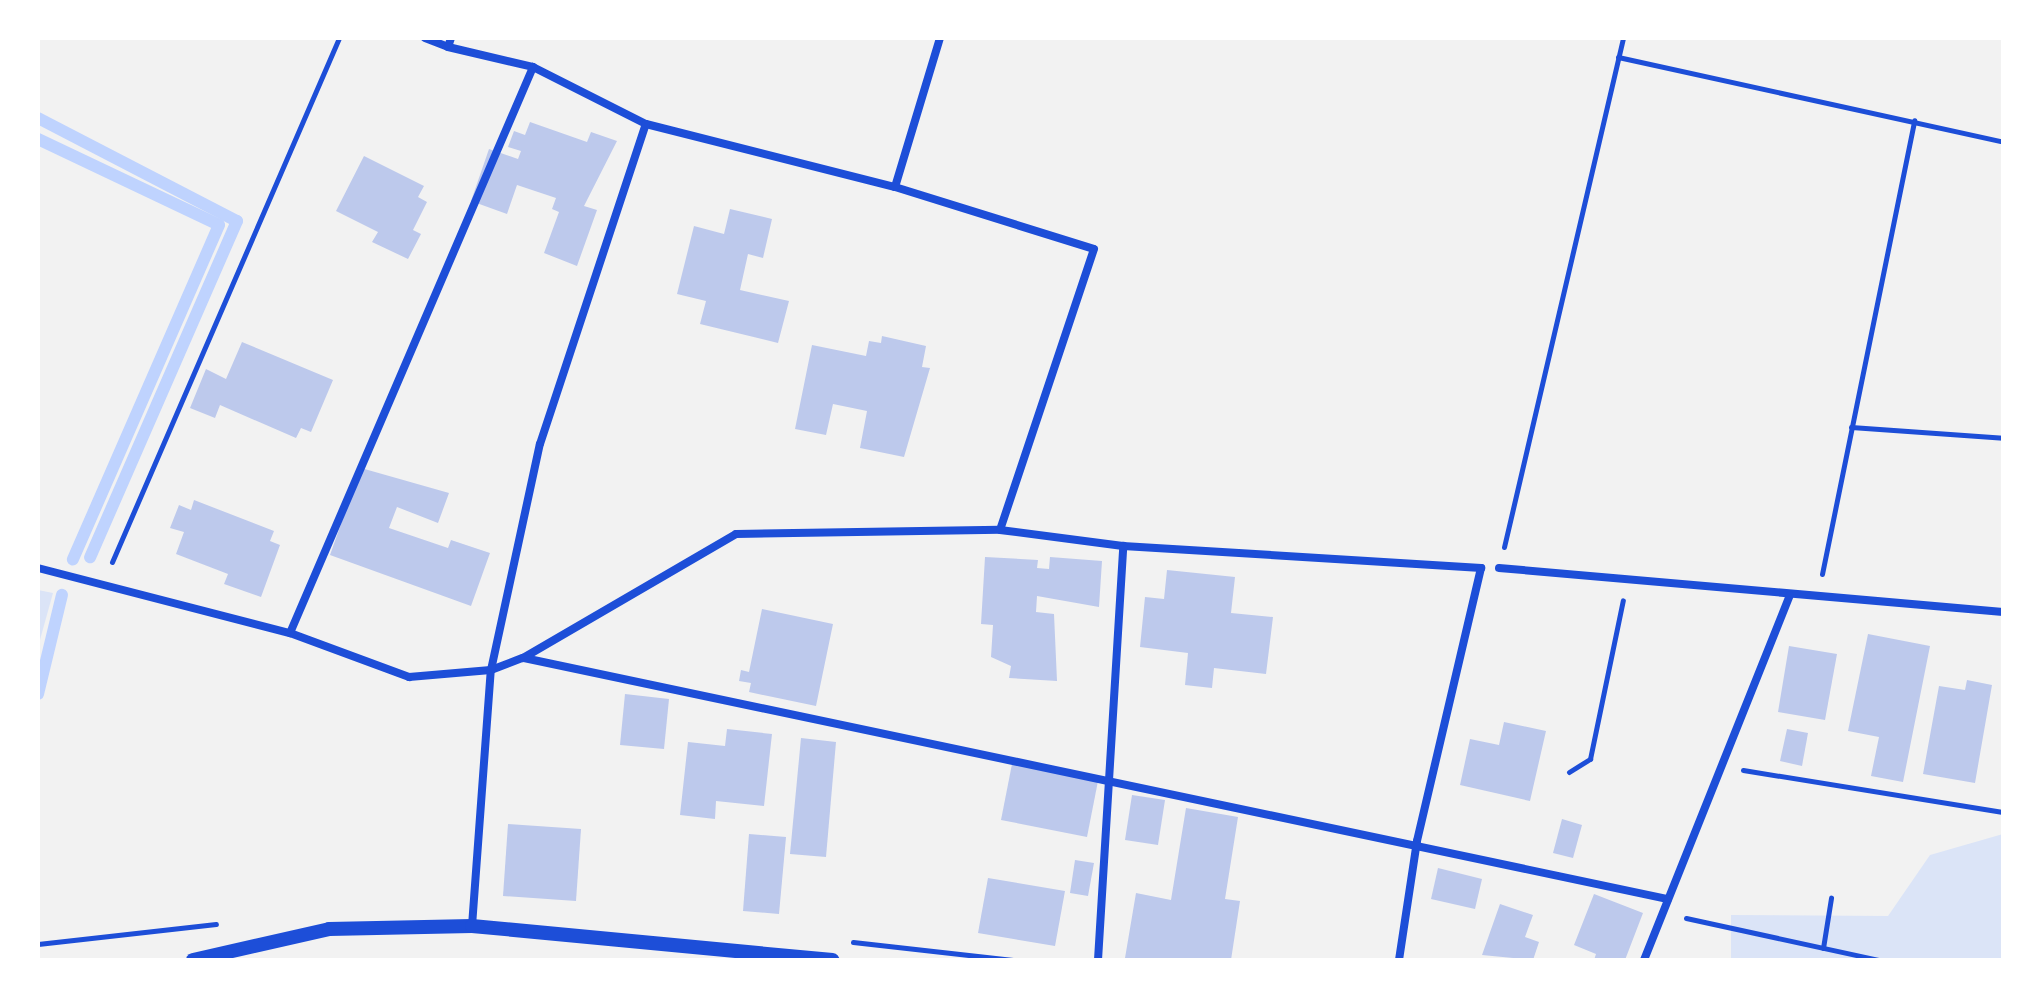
<!DOCTYPE html>
<style>
body{margin:0}
#map{position:relative;width:2041px;height:998px;overflow:hidden;background:#f2f2f2;font-family:"Roboto Condensed",sans-serif}
div>[style]{position:absolute}
.green>*{inset:0;background:#dbe4f7}
.stream>*{height:12px;margin:-6px;padding:0 6px;transform-origin:6px;border-radius:6px;background:#bfd3fe}
.building>*{inset:0;background:#bdc9ec}
.path>*{height:5px;margin:-2.5px;padding:0 2.5px;transform-origin:2.5px;border-radius:2.5px;background:#1d4ed8}
.minor>*{height:8px;margin:-4px;padding:0 4px;transform-origin:4px;border-radius:4px;background:#1d4ed8}
.tertiary>*{height:14px;margin:-7px;padding:0 7px;transform-origin:7px;border-radius:7px;background:#1d4ed8}
span{translate:-50% -50%;white-space:nowrap;text-align:center;line-height:1.15;-webkit-text-stroke:7px #fff;paint-order:stroke}
.frame{position:absolute;inset:0;border:40px solid #fff;pointer-events:none}
</style>
<div id="map">
<div class="green">
<i style="clip-path:polygon(38px 590px,53px 593px,38px 647px)"></i>
<i style="clip-path:polygon(2003px 834px,2003px 960px,1731px 960px,1731px 915px,1888px 916px,1930px 855px)"></i>
</div>
<div class="stream">
<i style="left:38px;top:118px;width:224px;rotate:27.4deg"></i>
<i style="left:237px;top:221px;width:367px;rotate:113.6deg"></i>
<i style="left:38px;top:139px;width:200px;rotate:25.4deg"></i>
<i style="left:219px;top:225px;width:365px;rotate:113.6deg"></i>
<i style="left:38px;top:694px;width:102px;rotate:-76.4deg"></i>
</div>
<div class="building">
<i style="clip-path:polygon(530px 122px,587px 142px,591px 132px,617px 141px,584px 206px,597px 210px,577px 266px,544px 253px,559px 212px,552px 209px,556px 198px,517px 185px,507px 214px,471px 201px,489px 149px,518px 159px,521px 151px,508px 147px,514px 131px,525px 135px)"></i>
<i style="clip-path:polygon(364px 156px,424px 186px,418px 197px,427px 202px,413px 230px,421px 234px,408px 259px,372px 242px,378px 232px,336px 211px)"></i>
<i style="clip-path:polygon(730px 209px,772px 219px,763px 258px,748px 254px,740px 290px,789px 301px,778px 343px,700px 324px,706px 301px,677px 294px,694px 226px,724px 234px)"></i>
<i style="clip-path:polygon(882px 336px,926px 346px,922px 367px,930px 368px,904px 457px,860px 448px,867px 411px,833px 404px,826px 435px,795px 429px,812px 345px,866px 356px,869px 341px,881px 343px)"></i>
<i style="clip-path:polygon(242px 342px,333px 380px,311px 432px,301px 428px,296px 438px,220px 405px,215px 418px,190px 408px,206px 369px,226px 379px)"></i>
<i style="clip-path:polygon(361px 468px,449px 493px,438px 523px,397px 507px,389px 528px,448px 548px,451px 540px,490px 553px,471px 606px,330px 555px)"></i>
<i style="clip-path:polygon(194px 500px,274px 531px,270px 541px,280px 545px,261px 597px,224px 584px,228px 574px,176px 554px,184px 532px,170px 528px,179px 505px,191px 510px)"></i>
<i style="clip-path:polygon(985px 557px,1038px 560px,1037px 568px,1049px 569px,1050px 557px,1102px 561px,1099px 607px,1037px 596px,1036px 612px,1054px 614px,1057px 681px,1009px 678px,1011px 666px,991px 657px,993px 625px,981px 624px)"></i>
<i style="clip-path:polygon(1167px 570px,1235px 577px,1231px 613px,1273px 617px,1266px 674px,1214px 668px,1212px 688px,1185px 685px,1188px 653px,1140px 647px,1145px 597px,1164px 599px)"></i>
<i style="clip-path:polygon(762px 609px,833px 624px,816px 706px,749px 692px,751px 683px,739px 681px,741px 670px,749px 672px)"></i>
<i style="clip-path:polygon(1868px 634px,1930px 646px,1903px 782px,1871px 776px,1879px 737px,1848px 731px)"></i>
<i style="clip-path:polygon(1789px 646px,1837px 654px,1825px 720px,1778px 712px)"></i>
<i style="clip-path:polygon(1967px 680px,1992px 685px,1975px 783px,1923px 774px,1939px 686px,1965px 690px)"></i>
<i style="clip-path:polygon(625px 694px,669px 699px,664px 749px,620px 745px)"></i>
<i style="clip-path:polygon(1504px 722px,1546px 731px,1530px 801px,1460px 785px,1470px 739px,1499px 745px)"></i>
<i style="clip-path:polygon(727px 729px,772px 734px,764px 806px,716px 801px,715px 819px,680px 815px,688px 742px,725px 746px)"></i>
<i style="clip-path:polygon(1787px 729px,1808px 733px,1802px 766px,1780px 761px)"></i>
<i style="clip-path:polygon(801px 738px,836px 742px,826px 857px,790px 854px)"></i>
<i style="clip-path:polygon(1012px 764px,1098px 781px,1087px 837px,1001px 820px)"></i>
<i style="clip-path:polygon(1132px 795px,1165px 800px,1158px 845px,1125px 840px)"></i>
<i style="clip-path:polygon(1186px 808px,1238px 817px,1225px 899px,1240px 901px,1231px 960px,1125px 958px,1136px 893px,1171px 900px)"></i>
<i style="clip-path:polygon(1562px 819px,1582px 825px,1573px 858px,1553px 853px)"></i>
<i style="clip-path:polygon(508px 824px,581px 829px,576px 901px,503px 896px)"></i>
<i style="clip-path:polygon(749px 834px,786px 837px,779px 914px,743px 911px)"></i>
<i style="clip-path:polygon(1075px 860px,1094px 863px,1088px 896px,1070px 893px)"></i>
<i style="clip-path:polygon(1438px 868px,1482px 879px,1475px 909px,1431px 899px)"></i>
<i style="clip-path:polygon(988px 878px,1065px 891px,1055px 946px,978px 933px)"></i>
<i style="clip-path:polygon(1594px 894px,1643px 913px,1625px 960px,1594px 960px,1596px 954px,1574px 945px)"></i>
<i style="clip-path:polygon(1500px 904px,1533px 915px,1525px 937px,1539px 942px,1533px 960px,1482px 955px)"></i>
</div>
<div class="path">
<i style="left:1618px;top:57px;width:394px;rotate:12.4deg"></i>
<i style="left:1851px;top:427px;width:152px;rotate:4.1deg"></i>
<i style="left:1504px;top:547px;width:523px;rotate:-76.84deg"></i>
<i style="left:112px;top:562px;width:571px;rotate:-66.58deg"></i>
<i style="left:1822px;top:574px;width:463px;rotate:-78.5deg"></i>
<i style="left:1743px;top:770px;width:263px;rotate:9.2deg"></i>
<i style="left:1569px;top:772px;width:25px;rotate:-32deg"></i>
<i style="left:1590px;top:759px;width:162px;rotate:-78.3deg"></i>
<i style="left:1686px;top:918px;width:198px;rotate:12.3deg"></i>
<i style="left:853px;top:942px;width:161px;rotate:6.4deg"></i>
<i style="left:38px;top:944px;width:179px;rotate:-6.4deg"></i>
<i style="left:1823px;top:948px;width:51px;rotate:-80.9deg"></i>
</div>
<div class="minor">
<i style="left:425px;top:38px;width:25px;rotate:21deg"></i>
<i style="left:451px;top:38px;width:9px;rotate:108deg"></i>
<i style="left:448px;top:47px;width:87px;rotate:13.2deg"></i>
<i style="left:533px;top:67px;width:127px;rotate:26.8deg"></i>
<i style="left:646px;top:124px;width:257px;rotate:14.2deg"></i>
<i style="left:895px;top:187px;width:208px;rotate:17.3deg"></i>
<i style="left:1094px;top:249px;width:296px;rotate:108.5deg"></i>
<i style="left:895px;top:187px;width:156px;rotate:-73.2deg"></i>
<i style="left:38px;top:568px;width:260px;rotate:14.5deg"></i>
<i style="left:290px;top:633px;width:127px;rotate:20.3deg"></i>
<i style="left:409px;top:677px;width:82px;rotate:-4.9deg"></i>
<i style="left:491px;top:670px;width:34px;rotate:-21deg"></i>
<i style="left:523px;top:658px;width:246px;rotate:-30.2deg"></i>
<i style="left:736px;top:534px;width:264px;rotate:-0.9deg"></i>
<i style="left:1000px;top:530px;width:124px;rotate:7.4deg"></i>
<i style="left:1123px;top:546px;width:359px;rotate:3.5deg"></i>
<i style="left:1481px;top:568px;width:280px;rotate:103.2deg"></i>
<i style="left:1417px;top:841px;width:120px;rotate:98.6deg"></i>
<i style="left:1499px;top:568px;width:506px;rotate:4.99deg"></i>
<i style="left:290px;top:633px;width:616px;rotate:-66.76deg"></i>
<i style="left:524px;top:658px;width:1169px;rotate:11.9deg"></i>
<i style="left:472px;top:926px;width:257px;rotate:-85.8deg"></i>
<i style="left:491px;top:670px;width:231px;rotate:-77.8deg"></i>
<i style="left:540px;top:444px;width:337px;rotate:-71.7deg"></i>
<i style="left:1098px;top:960px;width:415px;rotate:-86.5deg"></i>
<i style="left:1644px;top:960px;width:393px;rotate:-68.2deg"></i>
</div>
<div class="tertiary">
<i style="left:193px;top:960px;width:139px;rotate:-12.8deg"></i>
<i style="left:329px;top:929px;width:143px;rotate:-1.2deg"></i>
<i style="left:472px;top:926px;width:362px;rotate:5.4deg"></i>
</div>
<div class="frame"></div>
</div>
